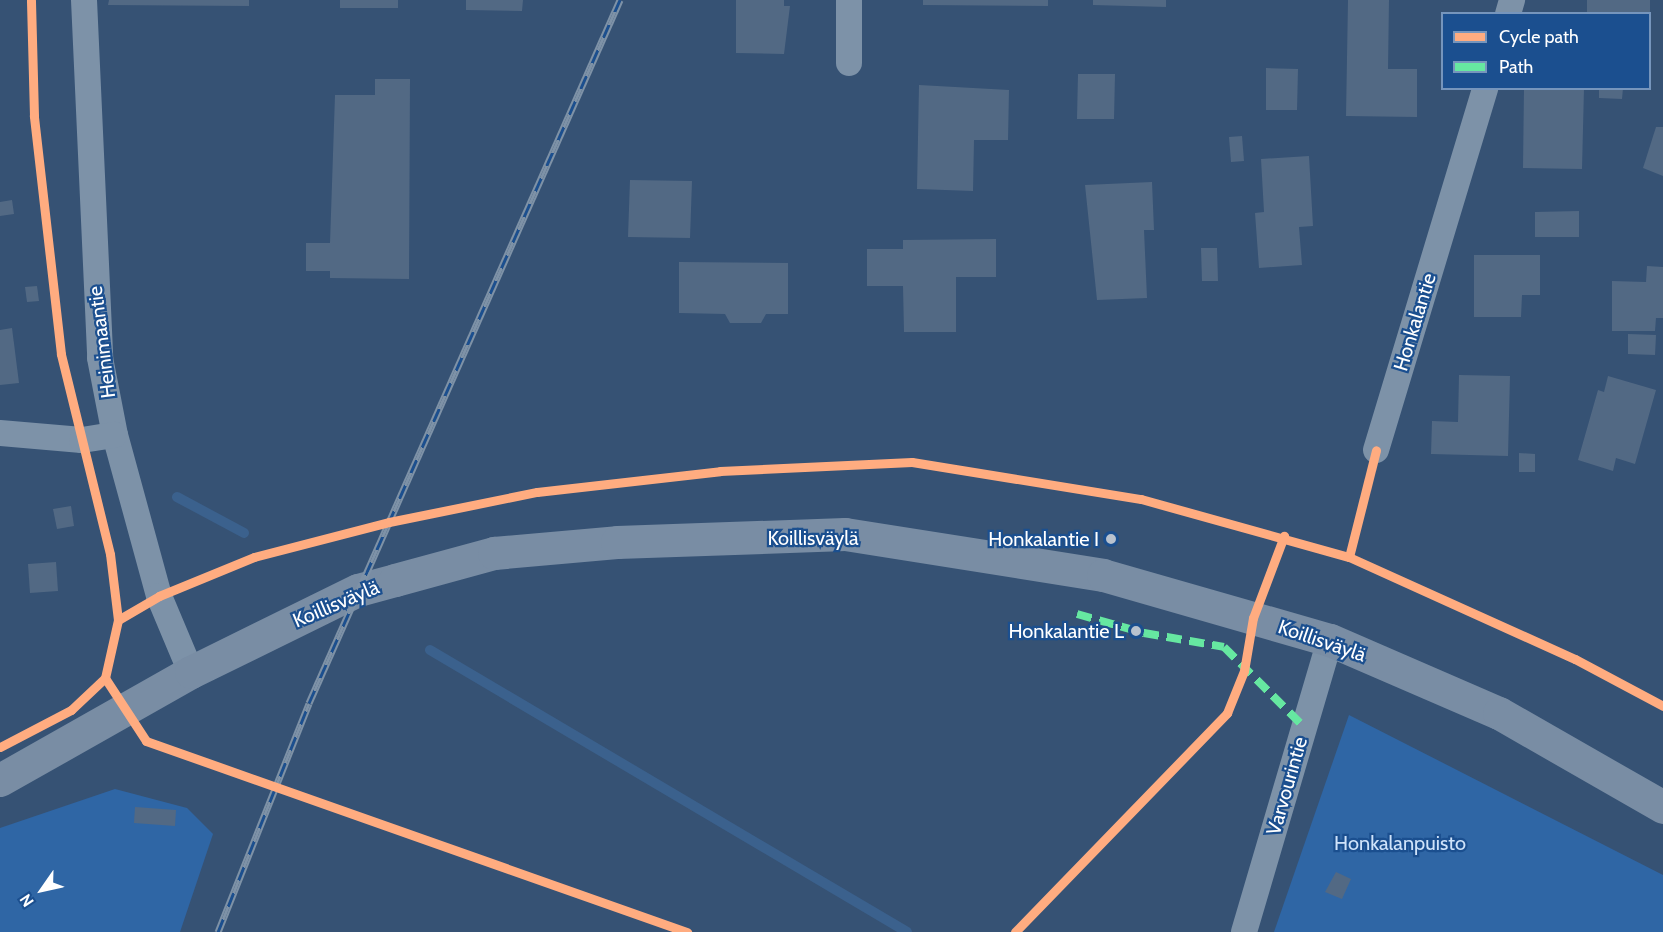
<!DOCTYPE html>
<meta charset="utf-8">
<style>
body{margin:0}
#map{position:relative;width:1663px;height:932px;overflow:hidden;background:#365274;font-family:Cabin,sans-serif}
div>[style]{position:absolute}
.green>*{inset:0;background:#2f66a5}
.stream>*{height:10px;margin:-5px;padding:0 5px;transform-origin:5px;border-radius:5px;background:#3b618d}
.building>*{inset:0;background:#526984}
.street>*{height:26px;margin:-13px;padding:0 13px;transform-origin:13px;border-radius:13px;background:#7d92a8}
.secondary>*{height:33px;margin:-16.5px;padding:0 16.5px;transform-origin:16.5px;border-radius:16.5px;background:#798da4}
.rail>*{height:7px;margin-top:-3.5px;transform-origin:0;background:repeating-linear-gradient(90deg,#1b4f8f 0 14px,#7e92a7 0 28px);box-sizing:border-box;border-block:2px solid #7e92a7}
.quiet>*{height:8px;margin-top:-4px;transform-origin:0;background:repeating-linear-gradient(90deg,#66e7a1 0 15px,transparent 0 23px)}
.cycleway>*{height:9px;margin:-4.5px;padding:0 4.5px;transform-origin:4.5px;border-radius:4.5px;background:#ffac80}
.dots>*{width:16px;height:16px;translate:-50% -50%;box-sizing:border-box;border:3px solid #1b4f8f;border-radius:50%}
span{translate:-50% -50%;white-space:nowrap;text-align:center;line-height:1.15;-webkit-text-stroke:4.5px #1b4f8f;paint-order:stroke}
.street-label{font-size:20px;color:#fff}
.poi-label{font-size:20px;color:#fff}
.right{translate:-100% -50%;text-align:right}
.park-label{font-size:20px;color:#cfe3fa}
.legend{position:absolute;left:1441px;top:12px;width:210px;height:78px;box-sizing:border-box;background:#1b4f8f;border:2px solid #7695bc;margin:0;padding:8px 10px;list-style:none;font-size:18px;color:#fff}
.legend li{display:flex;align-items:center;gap:12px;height:30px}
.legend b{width:30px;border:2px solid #7695bc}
.north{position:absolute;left:12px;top:860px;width:60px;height:60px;-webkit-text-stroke:4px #1b4f8f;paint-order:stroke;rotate:236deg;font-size:16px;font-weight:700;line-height:24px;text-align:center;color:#fff}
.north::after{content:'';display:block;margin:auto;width:21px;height:27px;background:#fff;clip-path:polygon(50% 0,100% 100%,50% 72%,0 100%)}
</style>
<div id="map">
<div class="green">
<i style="clip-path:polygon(1349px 715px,1663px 875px,1663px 932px,1274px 932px)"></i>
<i style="clip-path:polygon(115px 789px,187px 808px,213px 834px,180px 932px,0 932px,0 828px)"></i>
</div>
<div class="stream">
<i style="left:177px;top:497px;width:76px;rotate:28.2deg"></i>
<i style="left:430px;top:650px;width:554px;rotate:30.59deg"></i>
</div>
<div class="building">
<i style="clip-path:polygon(109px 0,249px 0,249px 6px,108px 5px)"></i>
<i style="clip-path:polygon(340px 0,398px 0,398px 8px,340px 8px)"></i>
<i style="clip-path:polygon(466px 0,523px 0,522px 11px,466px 10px)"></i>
<i style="clip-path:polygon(736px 0,784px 0,784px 6px,790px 6px,784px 54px,736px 53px)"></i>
<i style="clip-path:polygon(923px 0,1048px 0,1048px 6px,923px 5px)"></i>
<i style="clip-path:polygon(1093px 0,1166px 0,1166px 7px,1093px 5px)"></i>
<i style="clip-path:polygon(1348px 0,1389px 0,1388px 69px,1417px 69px,1417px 117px,1346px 116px)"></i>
<i style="clip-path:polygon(1587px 0,1650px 0,1650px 14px,1587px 14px)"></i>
<i style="clip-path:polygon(1266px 68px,1298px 69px,1297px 110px,1266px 110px)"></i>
<i style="clip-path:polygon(1078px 74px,1115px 74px,1114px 119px,1077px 119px)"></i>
<i style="clip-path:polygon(375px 79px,410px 79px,409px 279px,330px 278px,330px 271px,306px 271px,306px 243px,330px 243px,335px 95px,375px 95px)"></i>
<i style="clip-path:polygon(919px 85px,1009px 90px,1008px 140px,974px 140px,973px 191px,917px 189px)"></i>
<i style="clip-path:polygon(1524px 88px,1584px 88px,1582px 169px,1523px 168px)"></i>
<i style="clip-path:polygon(1599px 88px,1623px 88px,1622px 99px,1599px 98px)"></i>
<i style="clip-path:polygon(1656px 127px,1663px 127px,1663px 176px,1643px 168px)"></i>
<i style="clip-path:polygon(1242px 136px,1244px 161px,1231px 162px,1229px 137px)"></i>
<i style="clip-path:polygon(1309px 156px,1313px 226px,1299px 227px,1302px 265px,1259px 268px,1255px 213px,1264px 212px,1261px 159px)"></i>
<i style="clip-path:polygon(630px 180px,692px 181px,690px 238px,628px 237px)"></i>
<i style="clip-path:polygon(1152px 182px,1154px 230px,1144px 230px,1147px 298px,1097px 300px,1085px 185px)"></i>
<i style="clip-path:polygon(12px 200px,14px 214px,0 216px,0 202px)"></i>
<i style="clip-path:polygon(1579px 211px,1579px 237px,1535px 237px,1535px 212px)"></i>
<i style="clip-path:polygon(996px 239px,996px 277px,956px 277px,956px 332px,904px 332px,903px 286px,867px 286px,867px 249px,903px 249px,903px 240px)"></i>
<i style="clip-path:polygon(1201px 248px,1217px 248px,1218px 281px,1202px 281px)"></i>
<i style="clip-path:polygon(1474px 255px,1540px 255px,1540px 295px,1522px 295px,1521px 317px,1474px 317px)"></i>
<i style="clip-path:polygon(679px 262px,788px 263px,788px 314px,766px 314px,761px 323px,730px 323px,725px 314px,679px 313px)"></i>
<i style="clip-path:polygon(1647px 266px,1663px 267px,1663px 318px,1656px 318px,1655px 331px,1612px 331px,1612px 281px,1646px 282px)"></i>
<i style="clip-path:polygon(37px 286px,39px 301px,27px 302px,25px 287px)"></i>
<i style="clip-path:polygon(12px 328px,19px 383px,0 385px,0 330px)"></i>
<i style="clip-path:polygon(1628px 334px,1656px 335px,1655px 355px,1628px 354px)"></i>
<i style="clip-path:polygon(1459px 375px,1510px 376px,1508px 456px,1431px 454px,1432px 421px,1458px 422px)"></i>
<i style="clip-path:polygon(1608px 376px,1656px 390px,1635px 464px,1616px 458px,1613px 471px,1578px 460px,1598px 390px,1604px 392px)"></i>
<i style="clip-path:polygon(1519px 453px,1535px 454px,1535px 472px,1519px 472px)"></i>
<i style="clip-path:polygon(71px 506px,74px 526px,57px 529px,53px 509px)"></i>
<i style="clip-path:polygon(56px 562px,58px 591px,30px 593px,28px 564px)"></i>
<i style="clip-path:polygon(135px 807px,176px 810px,175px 826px,134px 823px)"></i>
<i style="clip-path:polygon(1336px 872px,1351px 879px,1342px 899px,1325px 892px)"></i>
</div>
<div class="street">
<i style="left:84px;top:0;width:358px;rotate:87.4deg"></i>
<i style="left:100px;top:358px;width:78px;rotate:79deg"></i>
<i style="left:115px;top:435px;width:167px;rotate:74.7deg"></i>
<i style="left:159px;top:596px;width:82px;rotate:67.2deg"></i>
<i style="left:849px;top:0;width:63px;rotate:90deg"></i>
<i style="left:1508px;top:14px;width:15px;rotate:-74deg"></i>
<i style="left:0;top:433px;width:82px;rotate:4.9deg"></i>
<i style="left:82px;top:440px;width:33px;rotate:-9deg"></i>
<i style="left:1376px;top:450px;width:378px;rotate:-73.2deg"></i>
<i style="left:1244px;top:932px;width:304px;rotate:-73.6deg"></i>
</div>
<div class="secondary">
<i style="left:0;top:780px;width:219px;rotate:-29.5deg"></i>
<i style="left:191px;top:672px;width:186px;rotate:-26.2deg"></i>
<i style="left:358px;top:590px;width:38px;rotate:-15deg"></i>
<i style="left:395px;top:580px;width:103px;rotate:-15.3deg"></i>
<i style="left:494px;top:553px;width:123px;rotate:-5.1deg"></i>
<i style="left:617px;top:542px;width:228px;rotate:-2deg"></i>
<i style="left:845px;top:534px;width:261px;rotate:9deg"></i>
<i style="left:1103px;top:575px;width:236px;rotate:16deg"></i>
<i style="left:1330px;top:640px;width:184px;rotate:23.4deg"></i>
<i style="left:1499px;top:713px;width:189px;rotate:29.8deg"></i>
</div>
<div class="rail">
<i style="left:218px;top:932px;width:246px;rotate:-68.3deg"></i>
<i style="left:309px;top:703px;width:769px;rotate:-66.14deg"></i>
</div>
<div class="quiet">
<i style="left:1077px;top:614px;width:70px;rotate:15.8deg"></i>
<i style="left:1144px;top:633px;width:81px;rotate:9.9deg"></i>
<i style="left:1224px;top:647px;width:113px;rotate:45deg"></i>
</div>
<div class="cycleway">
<i style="left:1349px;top:557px;width:110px;rotate:-75.8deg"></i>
<i style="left:118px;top:620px;width:48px;rotate:-30.3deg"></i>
<i style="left:159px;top:596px;width:103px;rotate:-22.3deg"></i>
<i style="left:254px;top:557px;width:139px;rotate:-14.5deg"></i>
<i style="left:389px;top:522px;width:151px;rotate:-11.5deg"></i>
<i style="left:537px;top:492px;width:184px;rotate:-6.5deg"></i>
<i style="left:720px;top:471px;width:192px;rotate:-2.7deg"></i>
<i style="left:912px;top:462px;width:232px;rotate:9.2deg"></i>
<i style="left:1141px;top:499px;width:216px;rotate:15.6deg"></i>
<i style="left:1349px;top:557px;width:248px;rotate:24.3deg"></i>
<i style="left:1575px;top:659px;width:100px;rotate:28.1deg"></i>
<i style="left:105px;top:678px;width:75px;rotate:56.9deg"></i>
<i style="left:146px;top:741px;width:574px;rotate:19.45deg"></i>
<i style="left:0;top:747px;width:80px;rotate:-27.5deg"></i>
<i style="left:71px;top:710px;width:47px;rotate:-43.3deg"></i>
<i style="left:105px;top:678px;width:59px;rotate:-77.4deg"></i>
<i style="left:118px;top:620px;width:66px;rotate:-96.9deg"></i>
<i style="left:110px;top:554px;width:206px;rotate:-103.8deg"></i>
<i style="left:61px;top:354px;width:240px;rotate:-96.5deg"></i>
<i style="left:34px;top:116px;width:116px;rotate:-91.5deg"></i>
<i style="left:1015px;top:932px;width:305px;rotate:-45.9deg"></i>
<i style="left:1227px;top:713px;width:45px;rotate:-68deg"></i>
<i style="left:1244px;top:671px;width:54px;rotate:-80.4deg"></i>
<i style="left:1253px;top:618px;width:88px;rotate:-69.3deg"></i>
</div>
<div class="dots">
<i style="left:1111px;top:539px;background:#b9c2ce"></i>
<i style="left:1136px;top:631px;background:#b9c2ce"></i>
</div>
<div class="street-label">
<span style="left:1415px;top:322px;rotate:-73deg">Honkalantie</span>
<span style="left:102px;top:342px;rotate:-97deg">Heinimaantie</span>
<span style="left:813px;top:538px">Koillisväylä</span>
<span style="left:336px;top:604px;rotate:-23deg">Koillisväylä</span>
<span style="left:1322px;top:641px;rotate:19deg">Koillisväylä</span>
<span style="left:1287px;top:786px;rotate:-74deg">Varvourintie</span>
</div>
<div class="poi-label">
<span class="right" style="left:1099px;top:539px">Honkalantie I</span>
<span class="right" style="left:1124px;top:631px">Honkalantie L</span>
</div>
<div class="park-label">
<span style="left:1400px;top:843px">Honkalanpuisto</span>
</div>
<ul class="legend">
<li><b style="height:8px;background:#ffac80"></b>Cycle path</li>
<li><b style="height:8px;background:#66e7a1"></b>Path</li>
</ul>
<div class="north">N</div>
</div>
